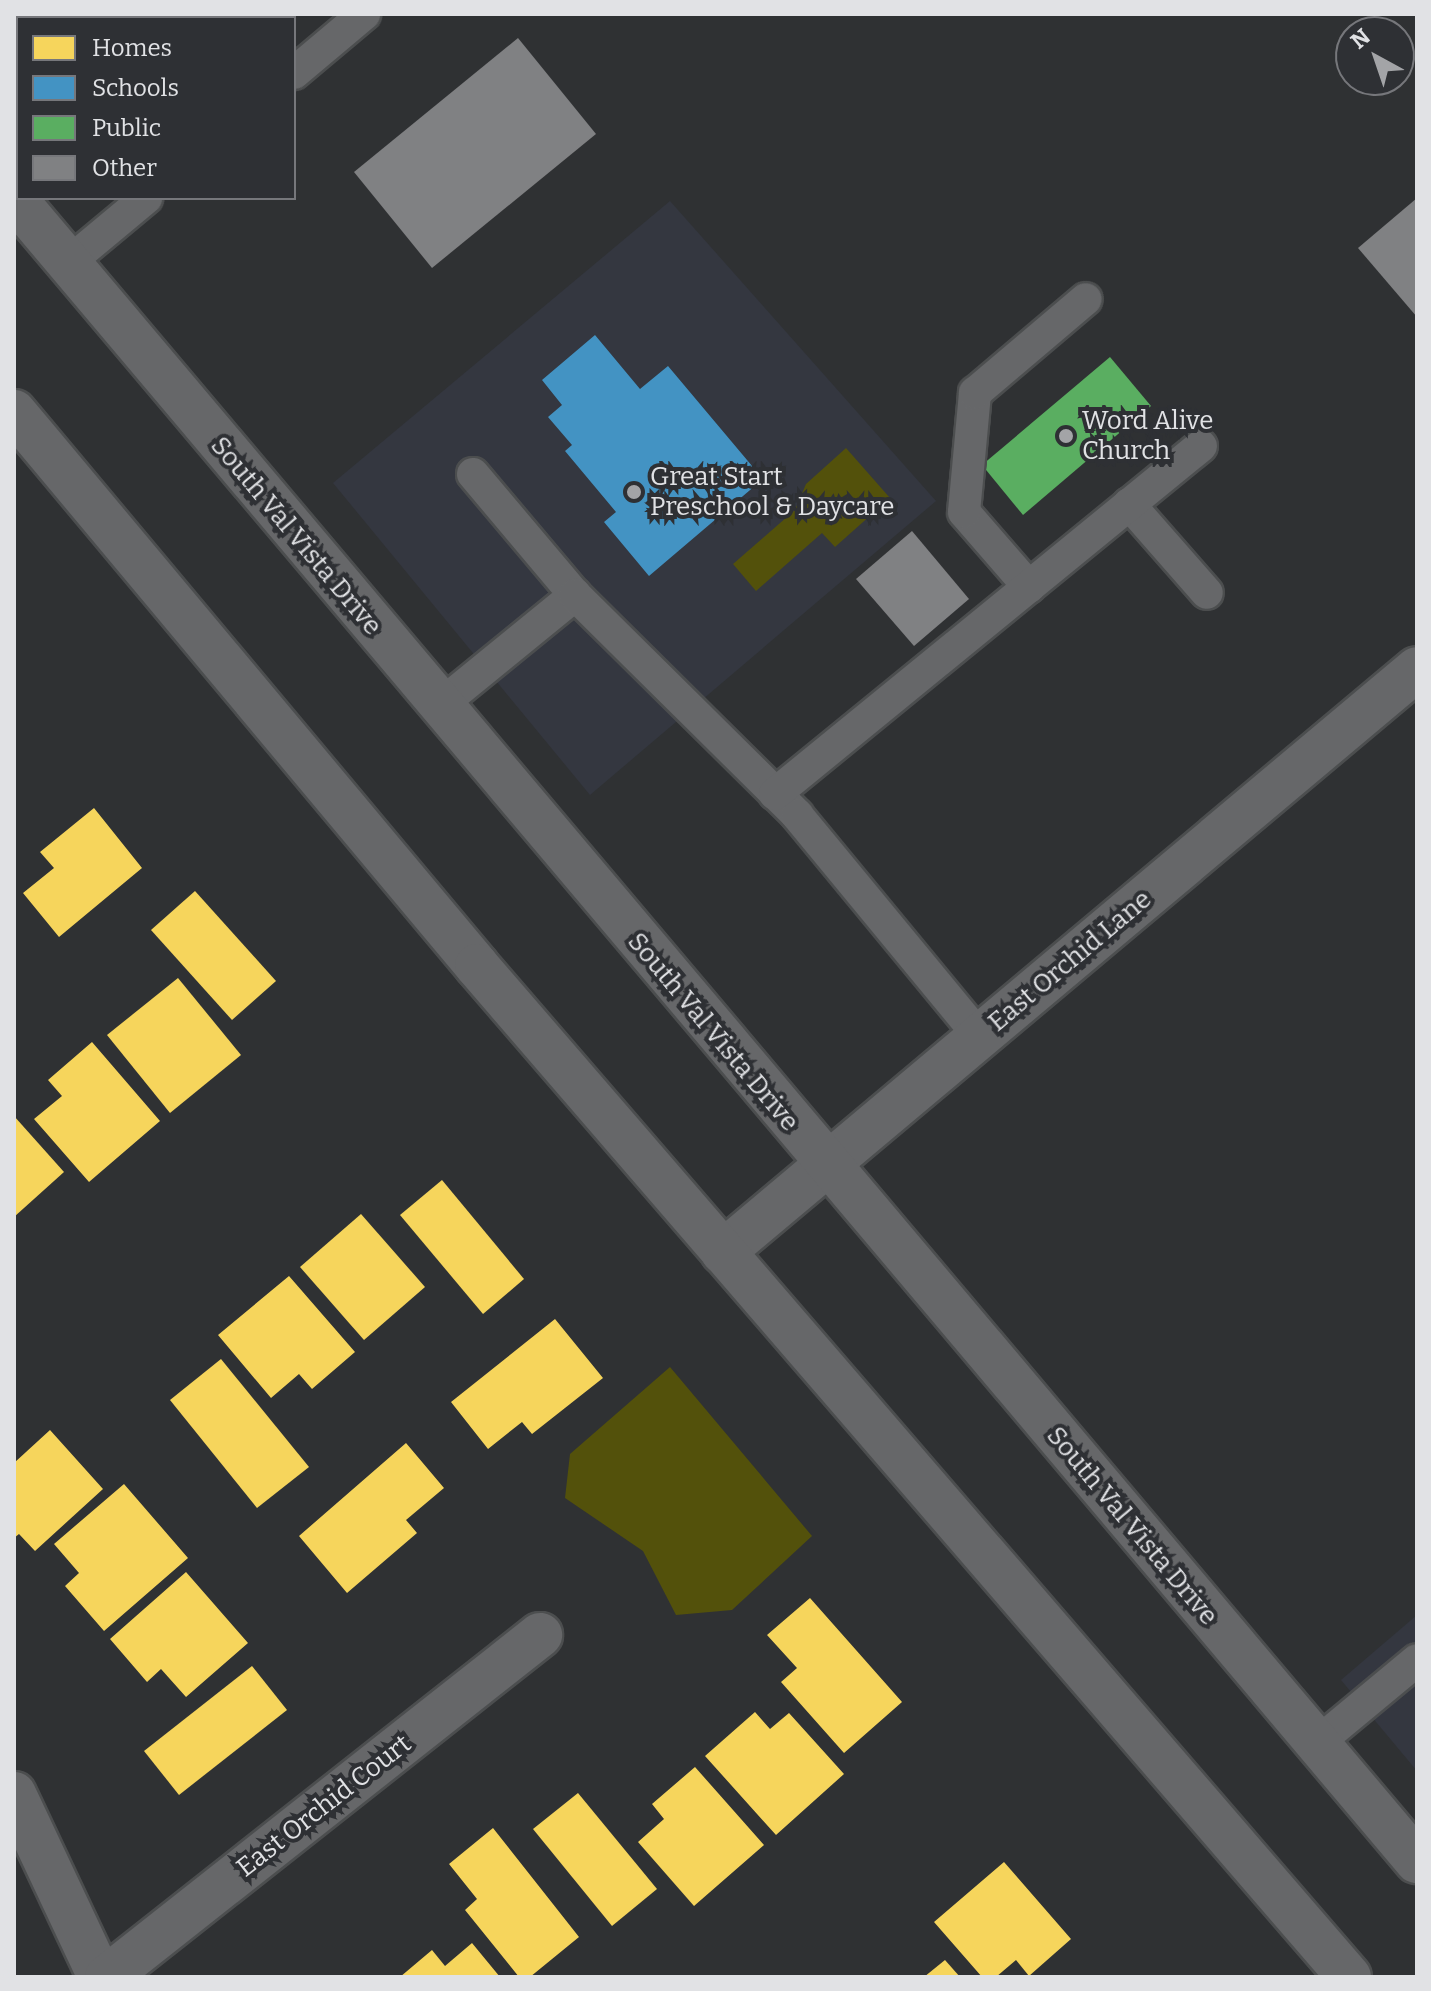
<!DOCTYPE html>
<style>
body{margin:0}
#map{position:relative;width:1431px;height:1991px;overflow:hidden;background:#2f3133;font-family:Bitter,serif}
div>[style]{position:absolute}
.built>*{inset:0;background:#343740}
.green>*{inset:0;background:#53510b}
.homes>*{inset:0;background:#f6d55c}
.schools>*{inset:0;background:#4393c3}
.public>*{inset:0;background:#5aae61}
.building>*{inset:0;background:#808183}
.roads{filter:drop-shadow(2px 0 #4c4e4f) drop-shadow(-2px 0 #4c4e4f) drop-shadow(0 2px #4c4e4f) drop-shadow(0 -2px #4c4e4f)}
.lane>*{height:32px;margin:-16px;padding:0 16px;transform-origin:16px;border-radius:16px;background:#666769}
.street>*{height:44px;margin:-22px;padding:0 22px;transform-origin:22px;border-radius:22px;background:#666769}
.secondary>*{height:44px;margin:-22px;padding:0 22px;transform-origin:22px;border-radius:22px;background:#666769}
.dots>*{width:22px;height:22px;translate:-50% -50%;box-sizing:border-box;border:4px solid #2e3034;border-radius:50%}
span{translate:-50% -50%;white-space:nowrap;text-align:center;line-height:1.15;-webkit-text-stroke:8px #2e3034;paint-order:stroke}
.poi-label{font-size:26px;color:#e1e2e5}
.left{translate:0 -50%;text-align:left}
.street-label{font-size:26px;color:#e1e2e5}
.frame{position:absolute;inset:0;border:16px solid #e1e2e5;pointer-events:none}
.legend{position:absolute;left:16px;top:16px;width:280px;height:184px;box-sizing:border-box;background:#2e3034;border:2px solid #76777b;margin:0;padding:10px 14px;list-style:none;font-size:24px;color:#e1e2e5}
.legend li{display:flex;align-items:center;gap:16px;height:40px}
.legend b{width:40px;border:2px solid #76777b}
.north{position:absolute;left:1335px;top:16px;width:80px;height:80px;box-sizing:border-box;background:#2e3034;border:2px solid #76777b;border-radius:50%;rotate:320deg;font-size:22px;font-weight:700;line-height:32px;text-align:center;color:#e1e2e5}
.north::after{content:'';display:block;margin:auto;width:28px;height:36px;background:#a3a4a7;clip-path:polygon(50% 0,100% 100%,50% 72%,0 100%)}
</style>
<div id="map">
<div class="built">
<i style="clip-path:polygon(670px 201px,936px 501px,590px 795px,333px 483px)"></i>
<i style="clip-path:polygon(1417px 1615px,1417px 1771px,1341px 1680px)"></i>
</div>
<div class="green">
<i style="clip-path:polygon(846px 448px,890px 498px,835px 547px,822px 533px,756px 591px,733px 564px,795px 510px,806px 484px)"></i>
<i style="clip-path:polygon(670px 1367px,812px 1536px,732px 1610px,676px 1615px,643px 1551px,565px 1498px,570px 1454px)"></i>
</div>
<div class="homes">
<i style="clip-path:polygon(94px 808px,142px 868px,59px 937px,23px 893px,54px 868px,40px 852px)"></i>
<i style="clip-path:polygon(195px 891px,276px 981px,232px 1020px,151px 930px)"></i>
<i style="clip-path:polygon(178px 978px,241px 1055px,170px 1113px,107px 1035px)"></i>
<i style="clip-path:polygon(92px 1042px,160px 1121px,89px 1182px,34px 1119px,62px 1096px,48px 1080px)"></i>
<i style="clip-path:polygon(14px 1116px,64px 1172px,14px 1217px)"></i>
<i style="clip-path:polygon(442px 1180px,524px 1279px,483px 1314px,400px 1215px)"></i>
<i style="clip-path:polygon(361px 1214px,425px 1287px,364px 1340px,300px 1267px)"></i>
<i style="clip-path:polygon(289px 1276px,355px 1352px,312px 1389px,299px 1374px,271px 1398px,218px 1335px)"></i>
<i style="clip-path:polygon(555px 1319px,603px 1378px,532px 1434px,522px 1422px,488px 1449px,451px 1402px)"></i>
<i style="clip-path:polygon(221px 1359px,309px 1467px,257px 1508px,170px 1400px)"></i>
<i style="clip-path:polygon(50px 1430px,103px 1489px,35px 1551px,19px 1534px,14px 1538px,14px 1463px)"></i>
<i style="clip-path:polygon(406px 1443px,444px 1488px,406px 1520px,417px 1533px,347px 1593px,299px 1536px)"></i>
<i style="clip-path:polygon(124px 1484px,188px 1558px,104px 1631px,65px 1586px,79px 1573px,54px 1544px)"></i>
<i style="clip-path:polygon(186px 1572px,248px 1643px,186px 1697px,161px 1669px,147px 1682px,110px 1639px)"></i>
<i style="clip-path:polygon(810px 1598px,902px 1702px,844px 1753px,781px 1682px,797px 1668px,767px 1635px)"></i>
<i style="clip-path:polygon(252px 1666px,287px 1710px,179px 1795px,144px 1751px)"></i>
<i style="clip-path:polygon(755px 1712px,770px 1729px,789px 1713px,844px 1774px,776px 1835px,705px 1756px)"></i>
<i style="clip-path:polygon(695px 1767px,764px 1845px,694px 1906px,638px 1842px,664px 1819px,652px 1804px)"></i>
<i style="clip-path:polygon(578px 1793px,657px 1889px,612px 1926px,533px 1829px)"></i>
<i style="clip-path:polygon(493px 1828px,579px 1937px,530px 1977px,519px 1977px,465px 1910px,477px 1899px,449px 1864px)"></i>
<i style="clip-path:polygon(1004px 1862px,1071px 1939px,1029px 1976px,1016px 1960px,996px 1977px,982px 1977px,934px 1922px)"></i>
<i style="clip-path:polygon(472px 1943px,500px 1977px,400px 1977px,432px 1950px,445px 1966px)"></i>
<i style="clip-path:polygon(945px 1960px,960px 1977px,924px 1977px)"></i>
</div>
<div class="schools">
<i style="clip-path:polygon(595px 335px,640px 389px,668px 366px,763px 479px,649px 576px,604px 522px,616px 512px,565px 451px,572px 445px,548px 417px,562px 405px,542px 380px)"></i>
</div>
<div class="public">
<i style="clip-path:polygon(1110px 357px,1151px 406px,1023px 515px,982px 465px)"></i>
</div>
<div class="building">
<i style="clip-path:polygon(518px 38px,596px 134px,432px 268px,354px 172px)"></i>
<i style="clip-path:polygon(1417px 198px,1417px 317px,1358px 248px)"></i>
<i style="clip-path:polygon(912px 531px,969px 599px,914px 646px,856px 579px)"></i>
</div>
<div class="roads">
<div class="lane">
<i style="left:294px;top:73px;width:92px;rotate:-40.1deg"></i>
<i style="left:68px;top:263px;width:102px;rotate:-39.8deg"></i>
<i style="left:473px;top:474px;width:158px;rotate:49.9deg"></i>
<i style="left:1129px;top:504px;width:118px;rotate:48.8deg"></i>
<i style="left:1029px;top:587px;width:99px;rotate:-130.9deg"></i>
<i style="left:964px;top:512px;width:120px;rotate:-84.7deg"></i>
<i style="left:975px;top:393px;width:145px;rotate:-40.3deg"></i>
<i style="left:439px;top:706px;width:176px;rotate:-39.2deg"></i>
<i style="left:575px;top:595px;width:313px;rotate:44.7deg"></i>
<i style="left:797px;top:815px;width:288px;rotate:50.5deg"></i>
<i style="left:775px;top:794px;width:550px;rotate:-39.25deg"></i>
<i style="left:1316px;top:1744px;width:131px;rotate:-39.7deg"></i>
</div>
<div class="street">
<i style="left:723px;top:1252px;width:906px;rotate:-40.03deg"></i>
<i style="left:14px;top:1794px;width:202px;rotate:64.8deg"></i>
<i style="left:107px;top:1977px;width:552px;rotate:-38.3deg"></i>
</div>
<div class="secondary">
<i style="left:14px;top:198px;width:2176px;rotate:49.85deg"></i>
<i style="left:14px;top:412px;width:722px;rotate:50.11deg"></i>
<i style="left:477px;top:966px;width:1335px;rotate:49.22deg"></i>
</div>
</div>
<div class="dots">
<i style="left:1066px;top:436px;background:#a3a4a7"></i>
<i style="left:634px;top:492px;background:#a3a4a7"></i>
</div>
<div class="poi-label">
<span class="left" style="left:1082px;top:436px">Word Alive<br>Church</span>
<span class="left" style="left:650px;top:492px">Great Start<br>Preschool &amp; Daycare</span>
</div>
<div class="street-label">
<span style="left:296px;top:536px;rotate:50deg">South Val Vista Drive</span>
<span style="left:1070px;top:961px;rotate:-40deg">East Orchid Lane</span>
<span style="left:713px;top:1032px;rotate:50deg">South Val Vista Drive</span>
<span style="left:1132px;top:1526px;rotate:50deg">South Val Vista Drive</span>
<span style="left:324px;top:1806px;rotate:-38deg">East Orchid Court</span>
</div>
<div class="frame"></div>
<ul class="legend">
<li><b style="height:22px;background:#f6d55c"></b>Homes</li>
<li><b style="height:22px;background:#4393c3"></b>Schools</li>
<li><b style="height:22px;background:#5aae61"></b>Public</li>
<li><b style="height:22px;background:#808183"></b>Other</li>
</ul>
<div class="north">N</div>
</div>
